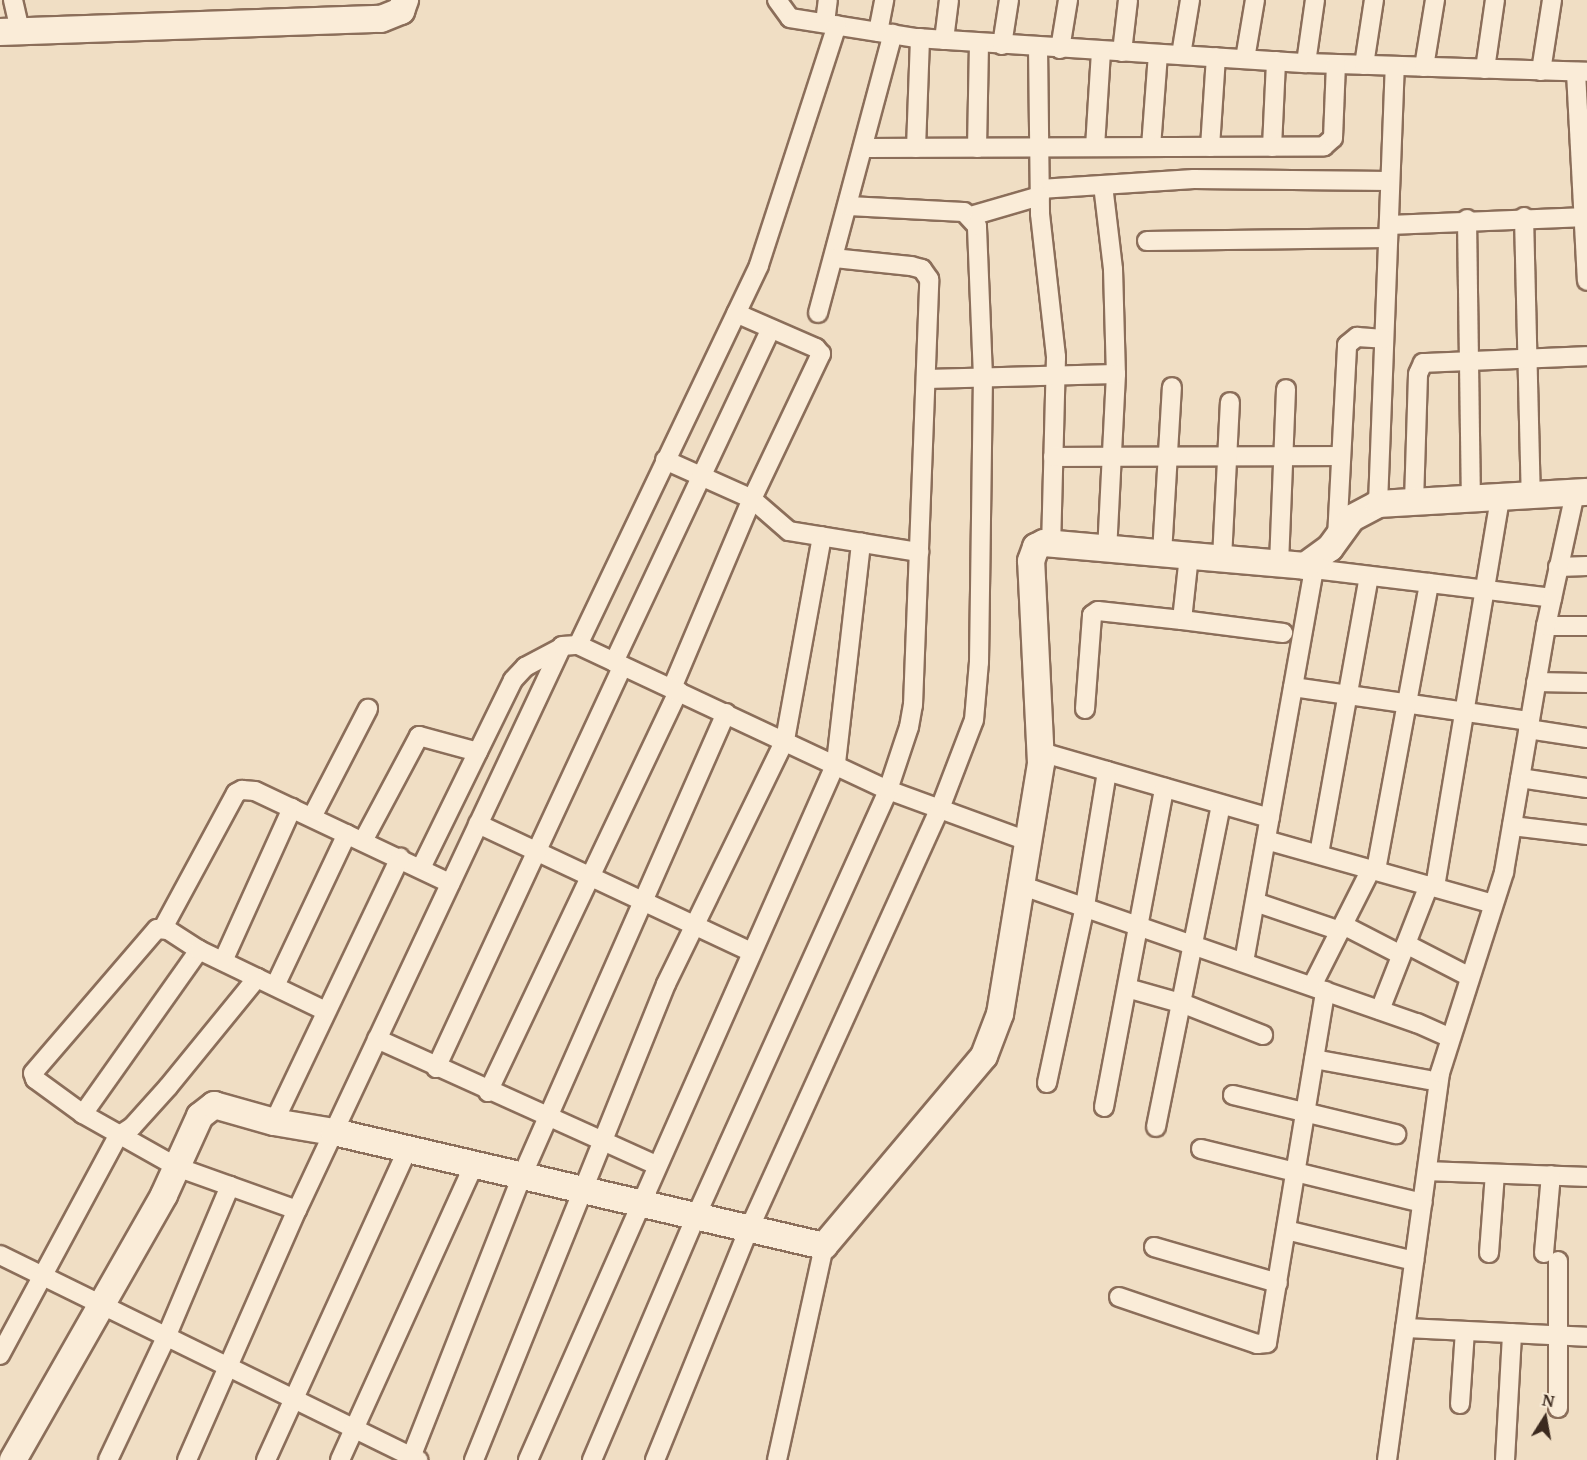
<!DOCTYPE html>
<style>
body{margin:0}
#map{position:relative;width:1587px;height:1460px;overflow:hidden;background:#f0dec4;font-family:"PT Serif",serif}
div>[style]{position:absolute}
.roads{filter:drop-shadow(2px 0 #8b6e5a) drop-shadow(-2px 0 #8b6e5a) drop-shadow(0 2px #8b6e5a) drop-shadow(0 -2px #8b6e5a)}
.street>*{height:18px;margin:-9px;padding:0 9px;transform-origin:9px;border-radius:9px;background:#faecd8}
.secondary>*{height:26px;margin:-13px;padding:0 13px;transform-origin:13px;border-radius:13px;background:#faecd8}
span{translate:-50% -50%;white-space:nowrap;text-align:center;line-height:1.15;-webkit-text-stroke:6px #f7e9d4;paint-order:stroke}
.north{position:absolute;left:1515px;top:1388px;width:60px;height:60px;-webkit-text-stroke:4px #f7e9d4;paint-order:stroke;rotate:11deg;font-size:16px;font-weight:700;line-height:24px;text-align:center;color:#3b291e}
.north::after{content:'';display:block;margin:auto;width:21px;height:27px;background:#3b291e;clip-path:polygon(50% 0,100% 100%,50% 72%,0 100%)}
</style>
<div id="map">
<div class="roads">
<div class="street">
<i style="left:13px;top:0;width:32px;rotate:77deg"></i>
<i style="left:777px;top:0;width:22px;rotate:54deg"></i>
<i style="left:790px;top:18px;width:128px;rotate:9deg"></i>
<i style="left:916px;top:38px;width:391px;rotate:3.7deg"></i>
<i style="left:1306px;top:63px;width:281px;rotate:1.8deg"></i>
<i style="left:825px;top:23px;width:23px;rotate:-83deg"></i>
<i style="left:878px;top:32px;width:33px;rotate:-79deg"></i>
<i style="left:944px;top:40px;width:40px;rotate:-82.9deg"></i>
<i style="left:1002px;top:45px;width:46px;rotate:-81.2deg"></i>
<i style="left:1038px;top:47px;width:167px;rotate:89.3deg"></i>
<i style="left:1040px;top:214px;width:144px;rotate:83.6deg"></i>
<i style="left:1056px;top:357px;width:187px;rotate:91.5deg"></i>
<i style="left:1060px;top:49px;width:50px;rotate:-80.7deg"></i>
<i style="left:1122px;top:52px;width:52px;rotate:-83.4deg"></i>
<i style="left:1181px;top:55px;width:56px;rotate:-80.7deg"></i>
<i style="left:1245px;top:59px;width:60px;rotate:-80.4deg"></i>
<i style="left:1306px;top:63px;width:64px;rotate:-81.9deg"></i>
<i style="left:1364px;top:65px;width:66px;rotate:-81.3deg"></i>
<i style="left:1424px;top:67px;width:68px;rotate:-80.7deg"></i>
<i style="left:1485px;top:69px;width:70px;rotate:-81.8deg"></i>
<i style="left:1541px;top:71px;width:72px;rotate:-81.2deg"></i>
<i style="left:1576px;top:72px;width:209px;rotate:87deg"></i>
<i style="left:1095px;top:147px;width:96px;rotate:-86.4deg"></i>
<i style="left:1151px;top:147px;width:93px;rotate:-85.7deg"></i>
<i style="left:1210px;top:147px;width:90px;rotate:-86.2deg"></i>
<i style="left:1272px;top:147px;width:86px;rotate:-87.3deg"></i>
<i style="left:865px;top:148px;width:459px;rotate:-0.2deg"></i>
<i style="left:1324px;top:146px;width:12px;rotate:-42deg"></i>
<i style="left:1333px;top:138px;width:74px;rotate:-87.7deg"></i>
<i style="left:916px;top:148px;width:110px;rotate:-87.9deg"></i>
<i style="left:977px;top:148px;width:105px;rotate:-88.9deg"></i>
<i style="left:1103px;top:185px;width:85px;rotate:83.2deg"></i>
<i style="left:1113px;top:269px;width:105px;rotate:88.4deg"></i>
<i style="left:1116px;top:374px;width:175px;rotate:92.9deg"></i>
<i style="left:1040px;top:189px;width:154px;rotate:-3.7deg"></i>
<i style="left:1194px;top:179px;width:196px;rotate:0.6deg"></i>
<i style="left:971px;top:216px;width:72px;rotate:-16.2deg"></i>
<i style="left:1524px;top:217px;width:279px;rotate:88.6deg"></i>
<i style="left:1467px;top:219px;width:280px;rotate:89.2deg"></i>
<i style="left:1389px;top:225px;width:198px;rotate:-2.3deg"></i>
<i style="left:1147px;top:241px;width:241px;rotate:-0.7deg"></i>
<i style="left:818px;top:313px;width:289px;rotate:-75deg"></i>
<i style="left:926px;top:379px;width:190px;rotate:-1.5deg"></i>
<i style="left:1053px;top:457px;width:286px;rotate:-0.2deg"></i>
<i style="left:665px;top:460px;width:95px;rotate:24.1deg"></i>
<i style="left:752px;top:499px;width:49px;rotate:40.9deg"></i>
<i style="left:789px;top:531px;width:132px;rotate:9.2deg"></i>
<i style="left:1414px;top:502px;width:128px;rotate:-88.2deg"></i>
<i style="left:1418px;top:374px;width:12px;rotate:-66deg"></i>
<i style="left:1423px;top:363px;width:164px;rotate:-2.4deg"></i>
<i style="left:1378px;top:504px;width:438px;rotate:-87.8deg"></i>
<i style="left:1337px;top:538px;width:193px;rotate:-87deg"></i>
<i style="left:1347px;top:345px;width:13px;rotate:-39deg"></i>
<i style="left:1357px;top:337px;width:27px;rotate:4deg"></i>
<i style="left:1162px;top:554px;width:167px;rotate:-86.6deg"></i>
<i style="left:1222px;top:559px;width:157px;rotate:-87.1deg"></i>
<i style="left:1279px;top:564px;width:175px;rotate:-87.7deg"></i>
<i style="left:1558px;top:567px;width:29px;rotate:-2deg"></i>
<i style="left:1314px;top:569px;width:240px;rotate:6.9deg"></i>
<i style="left:1182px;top:620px;width:102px;rotate:7.3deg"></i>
<i style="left:1546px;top:626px;width:41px"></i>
<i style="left:578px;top:645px;width:421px;rotate:-64.5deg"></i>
<i style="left:759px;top:265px;width:252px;rotate:-72deg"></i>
<i style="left:614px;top:662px;width:366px;rotate:-64.8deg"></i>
<i style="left:1536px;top:682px;width:51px;rotate:1.1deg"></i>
<i style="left:1293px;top:687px;width:239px;rotate:8.2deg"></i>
<i style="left:672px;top:688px;width:205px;rotate:-67.1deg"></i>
<i style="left:752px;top:499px;width:161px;rotate:-64.6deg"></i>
<i style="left:821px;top:354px;width:8px;rotate:-130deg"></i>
<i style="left:816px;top:348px;width:87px;rotate:-156.4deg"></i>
<i style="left:1085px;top:709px;width:94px;rotate:-85.7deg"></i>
<i style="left:1092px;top:615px;width:7px;rotate:-34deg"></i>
<i style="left:1098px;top:611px;width:84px;rotate:6.1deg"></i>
<i style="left:1182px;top:620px;width:64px;rotate:-83.8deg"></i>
<i style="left:1528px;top:729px;width:60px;rotate:8.7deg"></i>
<i style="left:1041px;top:752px;width:238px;rotate:16.1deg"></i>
<i style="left:1520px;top:778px;width:68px;rotate:8.5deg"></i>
<i style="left:312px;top:817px;width:122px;rotate:-62.6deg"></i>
<i style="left:478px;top:824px;width:302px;rotate:25.1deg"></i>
<i style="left:1512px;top:826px;width:76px;rotate:6.8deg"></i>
<i style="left:1266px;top:840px;width:236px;rotate:15.7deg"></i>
<i style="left:363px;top:841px;width:119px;rotate:-61.9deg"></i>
<i style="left:419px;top:736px;width:61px;rotate:15.2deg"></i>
<i style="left:1319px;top:854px;width:282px;rotate:-79.8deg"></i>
<i style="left:421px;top:868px;width:209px;rotate:-63.9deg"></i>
<i style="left:513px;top:680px;width:18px;rotate:-47deg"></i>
<i style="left:525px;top:667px;width:38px;rotate:-28deg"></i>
<i style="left:1376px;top:870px;width:292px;rotate:-79.5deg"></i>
<i style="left:1023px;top:886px;width:417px;rotate:19.2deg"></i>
<i style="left:1417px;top:1023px;width:35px;rotate:24deg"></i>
<i style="left:1435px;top:887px;width:395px;rotate:-80.5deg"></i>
<i style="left:1255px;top:902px;width:90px;rotate:18.8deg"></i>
<i style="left:1343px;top:925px;width:65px;rotate:27.3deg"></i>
<i style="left:163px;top:928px;width:153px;rotate:-61.6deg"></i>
<i style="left:236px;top:793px;width:7px;rotate:-27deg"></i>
<i style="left:242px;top:790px;width:13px;rotate:4deg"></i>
<i style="left:255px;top:791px;width:216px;rotate:25.3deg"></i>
<i style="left:1406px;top:944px;width:72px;rotate:27.3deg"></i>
<i style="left:223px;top:961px;width:168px;rotate:-65.7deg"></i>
<i style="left:1244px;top:962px;width:410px;rotate:-79.9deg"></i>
<i style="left:275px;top:986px;width:168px;rotate:-64.7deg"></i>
<i style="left:1312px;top:986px;width:131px;rotate:-63.2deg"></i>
<i style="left:1127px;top:988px;width:59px;rotate:15.7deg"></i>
<i style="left:1184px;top:1004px;width:85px;rotate:21.4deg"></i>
<i style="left:1380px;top:1010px;width:134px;rotate:-68.6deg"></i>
<i style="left:377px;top:1039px;width:306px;rotate:24.3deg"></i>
<i style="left:1314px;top:1059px;width:116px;rotate:10.4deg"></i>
<i style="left:436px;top:1068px;width:443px;rotate:-65.1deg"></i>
<i style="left:1047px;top:1083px;width:181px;rotate:-77.9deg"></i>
<i style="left:1085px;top:906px;width:137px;rotate:-80.7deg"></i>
<i style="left:488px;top:1092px;width:444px;rotate:-64.6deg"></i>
<i style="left:1233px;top:1095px;width:168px;rotate:13.5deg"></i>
<i style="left:1104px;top:1107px;width:325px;rotate:-79.3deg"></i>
<i style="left:83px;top:1114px;width:201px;rotate:-54.7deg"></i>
<i style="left:274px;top:1122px;width:293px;rotate:-64.5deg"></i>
<i style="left:1156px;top:1127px;width:329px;rotate:-78.6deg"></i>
<i style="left:1201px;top:1149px;width:228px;rotate:13.7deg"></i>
<i style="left:1427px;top:1171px;width:160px;rotate:2.1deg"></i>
<i style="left:297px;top:1210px;width:127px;rotate:-160.3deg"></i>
<i style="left:177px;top:1167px;width:108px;rotate:-150.6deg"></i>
<i style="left:83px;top:1114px;width:59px;rotate:-143.9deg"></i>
<i style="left:35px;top:1079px;width:6px;rotate:-108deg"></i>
<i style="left:33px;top:1073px;width:190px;rotate:-49.3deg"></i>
<i style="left:157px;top:929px;width:11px;rotate:5deg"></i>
<i style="left:168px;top:930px;width:37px;rotate:33deg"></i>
<i style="left:199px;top:950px;width:141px;rotate:25.7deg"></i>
<i style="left:1286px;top:1230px;width:132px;rotate:13.6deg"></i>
<i style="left:1154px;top:1247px;width:129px;rotate:16.2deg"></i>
<i style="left:1489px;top:1253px;width:79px;rotate:-85.7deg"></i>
<i style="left:1544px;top:1253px;width:78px;rotate:-84.9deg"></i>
<i style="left:0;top:1255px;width:466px;rotate:26.1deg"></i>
<i style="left:1119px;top:1297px;width:146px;rotate:18.8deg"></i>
<i style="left:1257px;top:1344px;width:10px;rotate:-6deg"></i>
<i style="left:1267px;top:1343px;width:357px;rotate:-80.6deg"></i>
<i style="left:1405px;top:1328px;width:182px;rotate:2.8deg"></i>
<i style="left:0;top:1355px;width:249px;rotate:-61.7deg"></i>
<i style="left:118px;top:1136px;width:17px;rotate:-33deg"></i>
<i style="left:132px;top:1127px;width:54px;rotate:-48deg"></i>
<i style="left:168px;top:1087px;width:141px;rotate:-50.8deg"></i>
<i style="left:1460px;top:1404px;width:73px;rotate:-86.1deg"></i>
<i style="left:1558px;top:1408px;width:147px;rotate:-90deg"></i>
<i style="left:108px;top:1460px;width:138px;rotate:-64.7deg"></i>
<i style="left:167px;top:1335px;width:162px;rotate:-67.1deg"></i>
<i style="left:187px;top:1460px;width:273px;rotate:-66.3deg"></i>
<i style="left:297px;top:1210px;width:623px;rotate:-64.83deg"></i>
<i style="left:562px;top:646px;width:16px;rotate:-4deg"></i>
<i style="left:578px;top:645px;width:342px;rotate:25.1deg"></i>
<i style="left:888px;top:790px;width:151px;rotate:20.1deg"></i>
<i style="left:266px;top:1460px;width:342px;rotate:-65.5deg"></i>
<i style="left:340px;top:1460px;width:324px;rotate:-65.6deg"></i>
<i style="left:410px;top:1460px;width:305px;rotate:-68.5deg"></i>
<i style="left:522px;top:1176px;width:506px;rotate:-66.22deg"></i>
<i style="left:474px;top:1460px;width:513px;rotate:-68.03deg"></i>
<i style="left:666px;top:984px;width:271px;rotate:-64deg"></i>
<i style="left:785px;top:740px;width:207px;rotate:-79.7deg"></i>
<i style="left:528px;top:1460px;width:762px;rotate:-66.16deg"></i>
<i style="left:836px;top:763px;width:222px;rotate:-83.5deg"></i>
<i style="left:592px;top:1460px;width:265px;rotate:-66.9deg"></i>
<i style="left:696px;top:1216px;width:467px;rotate:-65.7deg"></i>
<i style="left:888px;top:790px;width:66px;rotate:-71.6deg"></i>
<i style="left:909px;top:727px;width:22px;rotate:-80deg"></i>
<i style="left:913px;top:705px;width:426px;rotate:-87.8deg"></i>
<i style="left:929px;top:279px;width:12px;rotate:-125deg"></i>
<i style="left:922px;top:269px;width:11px;rotate:-165deg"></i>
<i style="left:911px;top:266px;width:77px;rotate:-174.1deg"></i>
<i style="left:655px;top:1460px;width:249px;rotate:-67.9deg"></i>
<i style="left:749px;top:1229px;width:459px;rotate:-65.6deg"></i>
<i style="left:939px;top:811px;width:97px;rotate:-69deg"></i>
<i style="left:974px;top:720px;width:58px;rotate:-85.1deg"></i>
<i style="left:979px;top:662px;width:285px;rotate:-89.2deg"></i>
<i style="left:983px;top:377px;width:151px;rotate:-92.3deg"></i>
<i style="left:977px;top:226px;width:19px;rotate:-133deg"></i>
<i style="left:964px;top:212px;width:116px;rotate:-177deg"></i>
<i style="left:777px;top:1460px;width:219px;rotate:-77.6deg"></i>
<i style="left:1387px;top:1460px;width:391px;rotate:-82.2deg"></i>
<i style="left:1440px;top:1073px;width:211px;rotate:-72.3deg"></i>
<i style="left:1504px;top:872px;width:250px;rotate:-80.3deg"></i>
<i style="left:1546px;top:626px;width:136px;rotate:-77.7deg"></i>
<i style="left:1505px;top:1460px;width:127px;rotate:-86.8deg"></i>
</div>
<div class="secondary">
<i style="left:0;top:32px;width:381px;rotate:-2deg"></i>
<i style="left:381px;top:19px;width:22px;rotate:-22deg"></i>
<i style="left:401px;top:11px;width:12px;rotate:-70deg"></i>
<i style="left:13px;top:1460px;width:305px;rotate:-60.3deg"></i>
<i style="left:164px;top:1195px;width:87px;rotate:-65.5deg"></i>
<i style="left:200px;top:1116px;width:18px;rotate:-38deg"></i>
<i style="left:214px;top:1105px;width:62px;rotate:15.8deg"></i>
<i style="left:274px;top:1122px;width:61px;rotate:9.5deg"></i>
<i style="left:334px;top:1132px;width:503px;rotate:13.1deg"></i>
<i style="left:824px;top:1246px;width:248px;rotate:-49.9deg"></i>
<i style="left:984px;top:1056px;width:45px;rotate:-69.1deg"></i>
<i style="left:1000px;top:1014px;width:254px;rotate:-80.7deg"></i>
<i style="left:1041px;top:763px;width:202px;rotate:-92.8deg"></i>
<i style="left:1031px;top:561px;width:15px;rotate:-70deg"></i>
<i style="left:1036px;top:547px;width:9px;rotate:-27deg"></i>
<i style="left:1044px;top:543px;width:262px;rotate:5deg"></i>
<i style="left:1305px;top:566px;width:31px;rotate:-36deg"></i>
<i style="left:1330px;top:548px;width:37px;rotate:-54deg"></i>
<i style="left:1352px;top:518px;width:30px;rotate:-28deg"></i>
<i style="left:1378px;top:504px;width:209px;rotate:-3.3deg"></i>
</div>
</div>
<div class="north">N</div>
</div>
